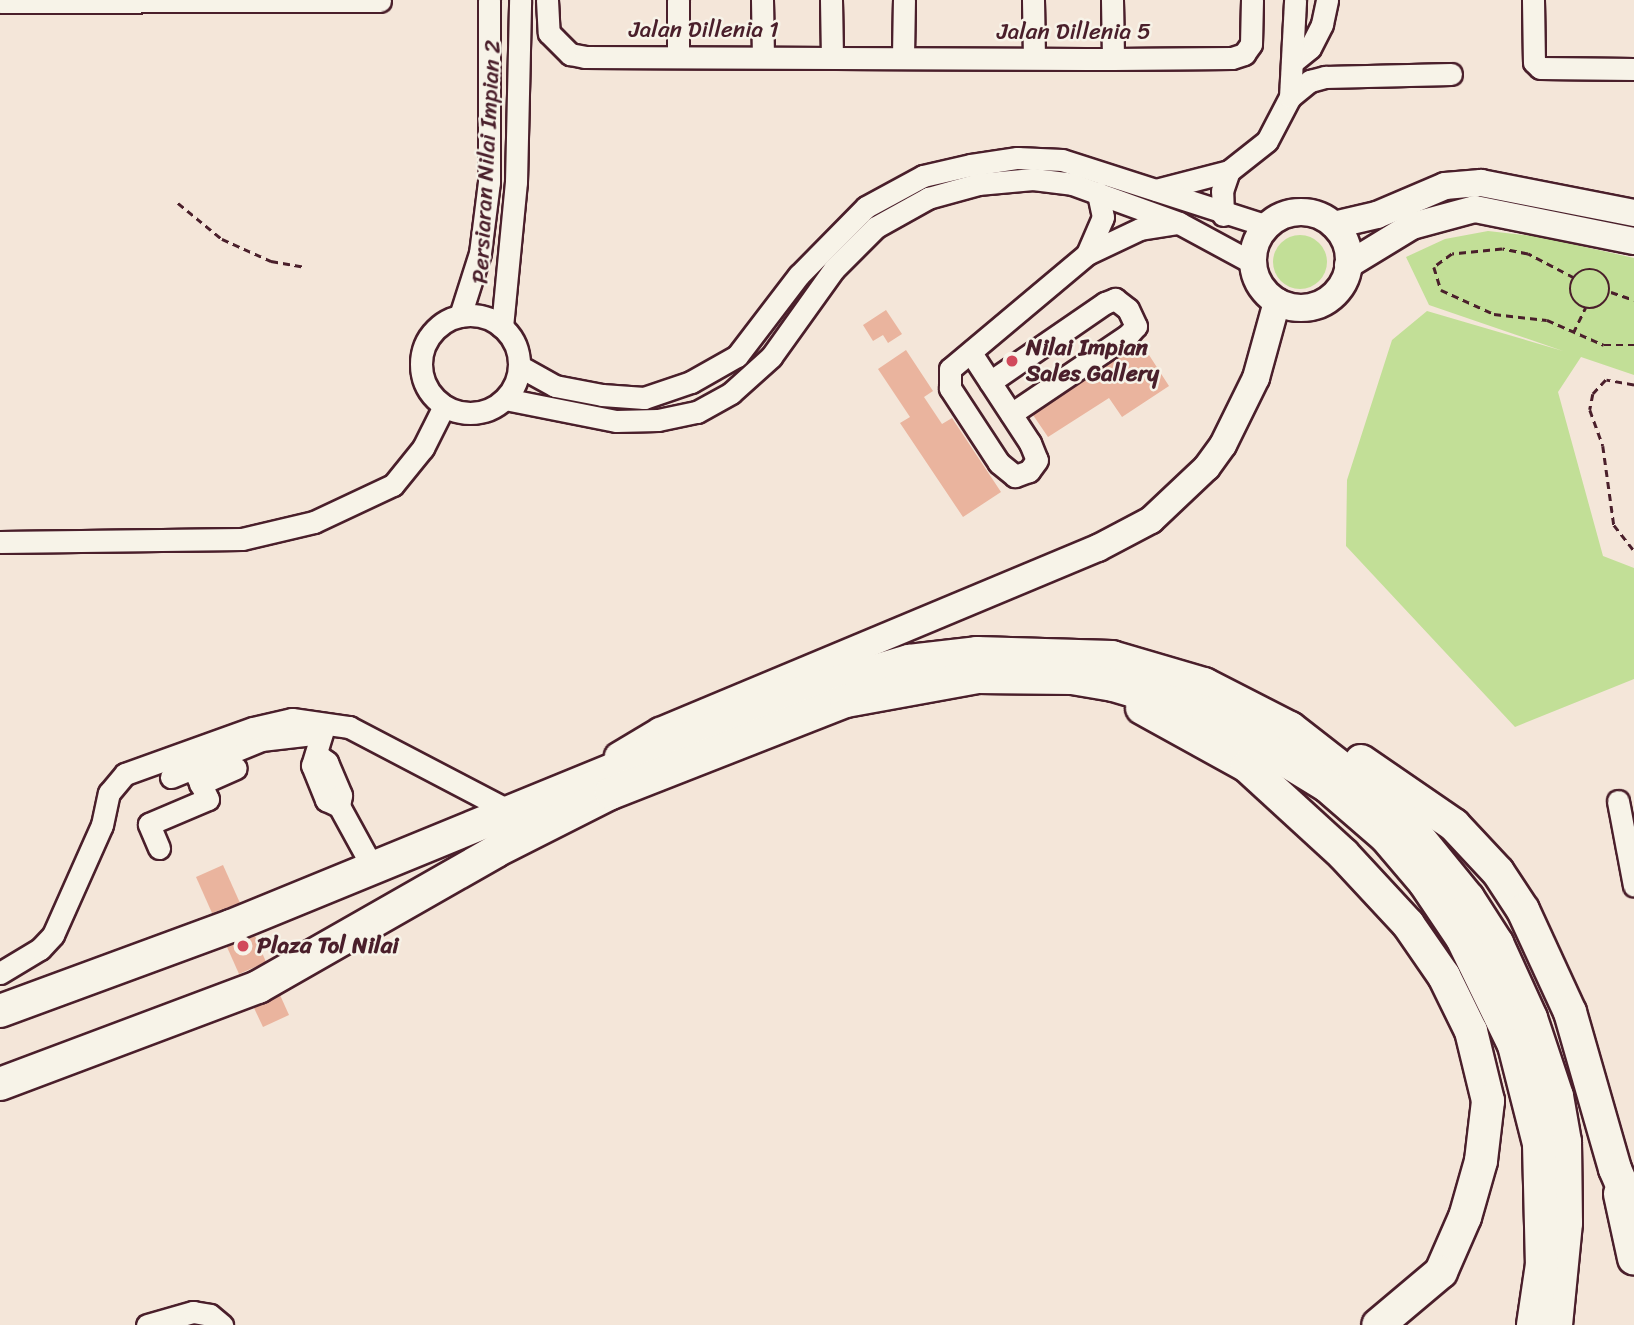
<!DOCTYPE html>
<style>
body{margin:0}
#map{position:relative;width:1634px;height:1325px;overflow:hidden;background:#f4e6d9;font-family:Sriracha,sans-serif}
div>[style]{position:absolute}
.green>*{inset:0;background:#c2df97}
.round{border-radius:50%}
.building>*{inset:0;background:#eab49e}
.path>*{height:2.5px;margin-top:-1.25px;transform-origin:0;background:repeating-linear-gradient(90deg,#4a1f2b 0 7px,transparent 0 12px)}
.path>.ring{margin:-1.25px;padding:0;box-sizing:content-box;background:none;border:2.5px solid #4a1f2b;border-radius:50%}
.roads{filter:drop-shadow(2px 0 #4a1f2b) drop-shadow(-2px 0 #4a1f2b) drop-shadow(0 2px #4a1f2b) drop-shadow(0 -2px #4a1f2b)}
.minor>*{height:21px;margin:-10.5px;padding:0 10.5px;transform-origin:10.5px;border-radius:10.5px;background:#f7f3e8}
.minor>.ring{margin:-10.5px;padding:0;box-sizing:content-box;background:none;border:21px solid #f7f3e8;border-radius:50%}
.major>*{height:26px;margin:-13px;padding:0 13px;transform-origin:13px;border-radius:13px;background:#f7f3e8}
.major>.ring{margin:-13px;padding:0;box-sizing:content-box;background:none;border:26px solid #f7f3e8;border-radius:50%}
.highway>*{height:32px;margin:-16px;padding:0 16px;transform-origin:16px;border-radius:16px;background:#f7f3e8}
.dots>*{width:19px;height:19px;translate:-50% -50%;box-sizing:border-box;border:4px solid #f7f3e8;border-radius:50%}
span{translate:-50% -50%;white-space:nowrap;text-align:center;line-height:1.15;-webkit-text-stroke:5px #f7f3e8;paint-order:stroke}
.street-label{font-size:23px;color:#4a1f2b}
.poi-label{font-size:23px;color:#4a1f2b;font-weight:700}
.left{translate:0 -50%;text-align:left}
</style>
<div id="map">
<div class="green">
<i style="clip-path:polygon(1488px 231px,1541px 237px,1634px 258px,1634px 375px,1581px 357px,1558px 392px,1603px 556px,1634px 568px,1634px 679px,1515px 727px,1346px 546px,1347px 480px,1392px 340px,1427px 311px,1563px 351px,1429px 305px,1406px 257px,1445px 239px)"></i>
<i class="round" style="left:1273px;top:235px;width:54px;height:54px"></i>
</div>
<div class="building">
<i style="clip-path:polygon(886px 310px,902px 334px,888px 343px,883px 335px,873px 341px,863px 325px)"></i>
<i style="clip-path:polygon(1140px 341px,1169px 386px,1122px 417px,1109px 398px,1048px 437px,1033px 415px)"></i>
<i style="clip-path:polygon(906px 350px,933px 391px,924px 397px,942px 424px,952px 418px,1001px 492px,963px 517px,900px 423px,910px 417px,878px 369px)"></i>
<i style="clip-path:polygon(223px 865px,240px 903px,212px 913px,196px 877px)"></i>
<i style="clip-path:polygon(255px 936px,266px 962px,239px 974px,227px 947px)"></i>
<i style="clip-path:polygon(280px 995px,289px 1015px,263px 1027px,254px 1008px)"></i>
</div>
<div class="path">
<i style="left:178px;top:203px;width:57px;rotate:39.3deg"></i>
<i style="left:222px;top:239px;width:54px;rotate:24.2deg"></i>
<i style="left:271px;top:261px;width:35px;rotate:10deg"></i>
<i class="ring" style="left:1570px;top:269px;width:37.5px;height:37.5px"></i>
<i style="left:1574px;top:278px;width:52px;rotate:-152.4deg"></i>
<i style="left:1528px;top:254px;width:26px;rotate:-169deg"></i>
<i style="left:1502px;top:249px;width:50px;rotate:174.3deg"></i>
<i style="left:1452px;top:254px;width:22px;rotate:144deg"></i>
<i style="left:1434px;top:267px;width:24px;rotate:73deg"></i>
<i style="left:1441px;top:290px;width:58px;rotate:24.4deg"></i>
<i style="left:1494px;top:314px;width:53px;rotate:6.5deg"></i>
<i style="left:1547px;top:320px;width:62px;rotate:23.7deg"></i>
<i style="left:1604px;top:345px;width:30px"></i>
<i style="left:1611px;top:292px;width:24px;rotate:19deg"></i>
<i style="left:1573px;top:333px;width:28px;rotate:-64deg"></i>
<i style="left:1634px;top:385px;width:28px;rotate:-170deg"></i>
<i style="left:1606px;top:380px;width:19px;rotate:133deg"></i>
<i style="left:1593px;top:394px;width:16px;rotate:101deg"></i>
<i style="left:1590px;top:410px;width:38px;rotate:70deg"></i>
<i style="left:1603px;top:446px;width:80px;rotate:82.1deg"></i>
<i style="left:1614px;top:525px;width:33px;rotate:52deg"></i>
</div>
<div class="roads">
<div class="minor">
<i style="left:547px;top:0;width:33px;rotate:87deg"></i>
<i style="left:549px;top:33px;width:30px;rotate:45deg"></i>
<i style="left:570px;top:54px;width:15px;rotate:11deg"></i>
<i style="left:585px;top:57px;width:528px;rotate:0.22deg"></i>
<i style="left:1113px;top:59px;width:119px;rotate:-0.5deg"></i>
<i style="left:1232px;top:58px;width:13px;rotate:-18deg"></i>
<i style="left:1244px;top:54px;width:12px;rotate:-55deg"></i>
<i style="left:1251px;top:44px;width:44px;rotate:-88.7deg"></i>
<i style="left:678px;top:0;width:56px;rotate:90deg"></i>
<i style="left:762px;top:0;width:56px;rotate:89deg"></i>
<i style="left:831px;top:0;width:55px;rotate:89deg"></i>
<i style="left:1033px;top:0;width:58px;rotate:89deg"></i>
<i style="left:1112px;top:0;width:59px;rotate:89deg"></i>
<i style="left:1533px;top:0;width:62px;rotate:89.1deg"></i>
<i style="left:1534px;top:62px;width:8px;rotate:45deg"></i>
<i style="left:1540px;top:68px;width:94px;rotate:0.6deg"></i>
<i style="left:0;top:2px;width:380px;rotate:-0.2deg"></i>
<i style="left:903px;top:56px;width:56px;rotate:-89deg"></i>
<i style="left:1295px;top:60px;width:19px;rotate:-39deg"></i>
<i style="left:1310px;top:48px;width:27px;rotate:-63deg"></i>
<i style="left:1322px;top:24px;width:25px;rotate:-78deg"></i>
<i style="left:1290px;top:97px;width:26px;rotate:-39deg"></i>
<i style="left:1310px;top:81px;width:16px;rotate:-15deg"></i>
<i style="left:1325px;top:77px;width:126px;rotate:-1.4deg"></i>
<i style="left:1156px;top:190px;width:75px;rotate:-14.6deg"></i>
<i style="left:1229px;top:171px;width:48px;rotate:-38.3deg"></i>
<i style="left:1267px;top:141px;width:50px;rotate:-62.4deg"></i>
<i style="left:1290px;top:97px;width:97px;rotate:-87deg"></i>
<i style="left:1223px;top:215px;width:24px;rotate:-92deg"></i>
<i style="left:1222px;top:191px;width:21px;rotate:-71deg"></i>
<i style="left:1087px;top:254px;width:40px;rotate:-66.6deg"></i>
<i style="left:1103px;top:217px;width:25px;rotate:-102deg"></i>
<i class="ring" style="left:421px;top:315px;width:77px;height:77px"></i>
<i style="left:460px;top:316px;width:66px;rotate:-72.4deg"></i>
<i style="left:480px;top:253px;width:72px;rotate:-82.8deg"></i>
<i style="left:489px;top:182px;width:182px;rotate:-90deg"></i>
<i style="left:502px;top:327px;width:146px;rotate:-84.5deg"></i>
<i style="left:516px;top:182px;width:182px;rotate:-88.7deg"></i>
<i style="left:971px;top:353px;width:108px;rotate:56.8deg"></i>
<i style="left:1030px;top:443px;width:18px;rotate:68deg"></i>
<i style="left:1037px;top:460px;width:14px;rotate:126deg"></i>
<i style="left:1029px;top:471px;width:15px;rotate:160deg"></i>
<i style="left:1015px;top:476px;width:21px;rotate:-141deg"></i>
<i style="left:999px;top:463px;width:90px;rotate:-123.2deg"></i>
<i style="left:950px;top:388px;width:19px;rotate:-90deg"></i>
<i style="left:950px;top:369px;width:179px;rotate:-40deg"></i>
<i style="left:1087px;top:254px;width:59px;rotate:-25.3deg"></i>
<i style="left:1140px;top:229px;width:37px;rotate:-9deg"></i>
<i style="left:519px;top:366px;width:41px;rotate:29.1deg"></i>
<i style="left:555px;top:386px;width:48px;rotate:10.8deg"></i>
<i style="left:602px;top:395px;width:42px;rotate:4.1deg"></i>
<i style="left:644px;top:398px;width:50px;rotate:-18.8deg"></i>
<i style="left:691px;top:382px;width:53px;rotate:-29.5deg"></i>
<i style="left:737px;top:356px;width:102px;rotate:-52.6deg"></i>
<i style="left:799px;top:275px;width:95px;rotate:-45.4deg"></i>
<i style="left:866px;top:207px;width:65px;rotate:-28.5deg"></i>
<i style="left:923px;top:176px;width:49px;rotate:-12.9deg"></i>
<i style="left:971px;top:165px;width:47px;rotate:-8.7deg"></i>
<i style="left:1017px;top:158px;width:45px;rotate:2.5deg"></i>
<i style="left:1062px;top:160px;width:215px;rotate:17.8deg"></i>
<i style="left:990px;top:382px;width:140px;rotate:-34.5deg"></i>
<i style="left:1105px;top:303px;width:11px;rotate:-22deg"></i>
<i style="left:1115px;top:299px;width:16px;rotate:38deg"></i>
<i style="left:1128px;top:309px;width:19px;rotate:65deg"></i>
<i style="left:1136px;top:326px;width:12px;rotate:132deg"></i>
<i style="left:1128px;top:335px;width:141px;rotate:146deg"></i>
<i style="left:505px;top:399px;width:113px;rotate:11.2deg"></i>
<i style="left:616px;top:421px;width:42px;rotate:-1.4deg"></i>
<i style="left:658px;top:420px;width:40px;rotate:-12deg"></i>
<i style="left:697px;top:412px;width:39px;rotate:-29deg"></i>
<i style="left:731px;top:393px;width:54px;rotate:-42deg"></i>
<i style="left:771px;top:357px;width:108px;rotate:-54.4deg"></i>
<i style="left:834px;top:269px;width:59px;rotate:-45deg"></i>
<i style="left:876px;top:227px;width:60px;rotate:-29.1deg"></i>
<i style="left:928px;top:198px;width:52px;rotate:-15.6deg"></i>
<i style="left:978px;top:184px;width:55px;rotate:-5.2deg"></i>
<i style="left:1033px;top:179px;width:39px;rotate:7deg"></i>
<i style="left:1072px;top:184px;width:114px;rotate:20deg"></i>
<i style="left:1179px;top:223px;width:84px;rotate:28.4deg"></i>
<i style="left:0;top:542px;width:242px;rotate:-0.7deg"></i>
<i style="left:242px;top:539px;width:74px;rotate:-13.3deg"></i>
<i style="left:314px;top:522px;width:87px;rotate:-25.1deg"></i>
<i style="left:393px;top:485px;width:48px;rotate:-51deg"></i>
<i style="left:423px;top:448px;width:47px;rotate:-63.4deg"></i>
<i style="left:322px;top:733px;width:34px;rotate:107deg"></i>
<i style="left:312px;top:765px;width:38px;rotate:68deg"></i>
<i style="left:326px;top:800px;width:14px;rotate:25deg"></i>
<i style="left:339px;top:806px;width:71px;rotate:61.3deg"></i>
<i style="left:316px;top:754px;width:14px;rotate:36deg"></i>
<i style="left:327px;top:762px;width:36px;rotate:67deg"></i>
<i style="left:341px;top:795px;width:11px;rotate:100deg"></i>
<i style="left:171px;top:777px;width:97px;rotate:-22.3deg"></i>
<i style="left:261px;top:740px;width:61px;rotate:-6.5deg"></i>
<i style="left:200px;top:784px;width:39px;rotate:-24deg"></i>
<i style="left:1618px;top:801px;width:86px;rotate:79.3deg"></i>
<i style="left:159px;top:848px;width:26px;rotate:-113deg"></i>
<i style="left:149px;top:824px;width:64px;rotate:-23deg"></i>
<i style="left:208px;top:799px;width:34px;rotate:-116deg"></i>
<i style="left:0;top:973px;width:47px;rotate:-31deg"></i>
<i style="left:40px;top:949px;width:19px;rotate:-47deg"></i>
<i style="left:53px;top:935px;width:120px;rotate:-66deg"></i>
<i style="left:102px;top:825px;width:33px;rotate:-78deg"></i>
<i style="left:109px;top:793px;width:25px;rotate:-50deg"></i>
<i style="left:125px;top:774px;width:136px;rotate:-19.8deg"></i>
<i style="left:253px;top:728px;width:40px;rotate:-13deg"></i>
<i style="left:292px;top:719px;width:58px;rotate:8deg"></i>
<i style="left:349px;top:727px;width:182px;rotate:27.6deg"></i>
<i style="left:147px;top:1325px;width:48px;rotate:-15.8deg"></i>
<i style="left:193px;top:1312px;width:17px;rotate:10deg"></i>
<i style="left:210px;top:1315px;width:16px;rotate:40deg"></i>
</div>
<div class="major">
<i class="ring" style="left:1253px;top:212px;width:70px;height:70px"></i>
<i style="left:1334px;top:225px;width:44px;rotate:-13.1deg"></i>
<i style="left:1377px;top:215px;width:74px;rotate:-23.1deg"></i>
<i style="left:1445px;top:186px;width:36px;rotate:-5deg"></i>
<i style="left:1481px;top:183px;width:156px;rotate:11.1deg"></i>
<i style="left:1348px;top:265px;width:75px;rotate:-31.4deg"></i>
<i style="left:1412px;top:226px;width:65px;rotate:-15.1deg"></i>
<i style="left:1475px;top:209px;width:162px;rotate:11.4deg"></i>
<i style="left:618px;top:756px;width:49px;rotate:-30.8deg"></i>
<i style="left:660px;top:731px;width:475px;rotate:-22.7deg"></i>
<i style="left:1098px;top:548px;width:60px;rotate:-27.8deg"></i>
<i style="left:1151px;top:520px;width:77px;rotate:-43.4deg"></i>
<i style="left:1207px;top:467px;width:27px;rotate:-54deg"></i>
<i style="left:1223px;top:445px;width:75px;rotate:-63.8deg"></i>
<i style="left:1256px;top:378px;width:79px;rotate:-74.6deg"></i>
</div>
<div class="highway">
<i style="left:1142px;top:708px;width:120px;rotate:28.9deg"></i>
<i style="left:1247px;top:766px;width:130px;rotate:42.5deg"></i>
<i style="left:1343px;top:854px;width:96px;rotate:47.1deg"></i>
<i style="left:1408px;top:924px;width:63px;rotate:55.3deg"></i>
<i style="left:1444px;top:976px;width:61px;rotate:63.9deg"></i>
<i style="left:1471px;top:1031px;width:72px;rotate:76.3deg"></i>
<i style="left:1488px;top:1101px;width:60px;rotate:96.7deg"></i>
<i style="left:1481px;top:1161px;width:58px;rotate:105.9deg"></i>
<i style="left:1465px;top:1217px;width:60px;rotate:113.6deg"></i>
<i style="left:1441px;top:1272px;width:82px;rotate:139.9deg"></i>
<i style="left:1361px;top:761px;width:113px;rotate:34.5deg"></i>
<i style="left:1454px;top:825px;width:64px;rotate:46.9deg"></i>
<i style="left:1498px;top:872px;width:45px;rotate:56.7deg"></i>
<i style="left:1523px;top:910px;width:112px;rotate:65.3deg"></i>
<i style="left:1570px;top:1012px;width:163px;rotate:74deg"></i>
<i style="left:1615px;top:1169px;width:48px;rotate:66.6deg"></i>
<i style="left:0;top:1011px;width:246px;rotate:-20.2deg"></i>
<i style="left:231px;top:926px;width:615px;rotate:-22.27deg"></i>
<i style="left:800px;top:693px;width:114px;rotate:-16.4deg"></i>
<i style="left:909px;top:661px;width:68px;rotate:-6.7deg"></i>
<i style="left:977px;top:653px;width:135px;rotate:1.7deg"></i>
<i style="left:1112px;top:657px;width:96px;rotate:16.4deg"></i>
<i style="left:1204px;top:684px;width:97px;rotate:27.1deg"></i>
<i style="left:1290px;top:728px;width:137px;rotate:37.9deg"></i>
<i style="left:1398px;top:812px;width:111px;rotate:50.9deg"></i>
<i style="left:1468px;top:898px;width:54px;rotate:57.2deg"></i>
<i style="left:1497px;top:943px;width:82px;rotate:65.6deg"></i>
<i style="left:1531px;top:1018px;width:82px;rotate:71.6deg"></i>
<i style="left:1557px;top:1096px;width:47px;rotate:80.1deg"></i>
<i style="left:1565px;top:1142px;width:81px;rotate:89.3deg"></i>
<i style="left:1566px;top:1223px;width:102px;rotate:95.6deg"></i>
<i style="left:0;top:1084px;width:276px;rotate:-20.6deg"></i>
<i style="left:258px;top:987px;width:274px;rotate:-29.7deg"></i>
<i style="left:496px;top:851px;width:129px;rotate:-26.8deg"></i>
<i style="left:611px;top:793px;width:252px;rotate:-21.4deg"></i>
<i style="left:846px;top:701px;width:134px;rotate:-10.3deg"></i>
<i style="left:978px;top:677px;width:94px;rotate:0.6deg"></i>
<i style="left:1072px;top:678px;width:42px;rotate:9.7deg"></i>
<i style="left:1113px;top:685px;width:99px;rotate:16.4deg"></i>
<i style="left:1208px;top:713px;width:140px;rotate:31.5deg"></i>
<i style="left:1327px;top:786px;width:77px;rotate:40.8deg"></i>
<i style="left:1385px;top:836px;width:62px;rotate:49.6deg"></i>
<i style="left:1425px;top:883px;width:66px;rotate:56.1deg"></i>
<i style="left:1462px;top:938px;width:119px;rotate:64.1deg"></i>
<i style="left:1514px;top:1045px;width:102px;rotate:75.8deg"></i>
<i style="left:1539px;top:1144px;width:120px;rotate:88.6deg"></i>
<i style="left:1542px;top:1264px;width:62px;rotate:98.4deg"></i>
<i style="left:1620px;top:1194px;width:66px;rotate:77.7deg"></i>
</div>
</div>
<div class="dots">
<i style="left:1012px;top:361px;background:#d1495b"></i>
<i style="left:243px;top:946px;background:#d1495b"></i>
</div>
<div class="street-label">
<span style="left:704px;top:30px">Jalan Dillenia 1</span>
<span style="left:1074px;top:32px">Jalan Dillenia 5</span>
<span style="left:487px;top:162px;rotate:-87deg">Persiaran Nilai Impian 2</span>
</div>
<div class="poi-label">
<span class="left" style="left:1026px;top:361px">Nilai Impian<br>Sales Gallery</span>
<span class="left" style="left:257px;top:946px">Plaza Tol Nilai</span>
</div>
</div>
